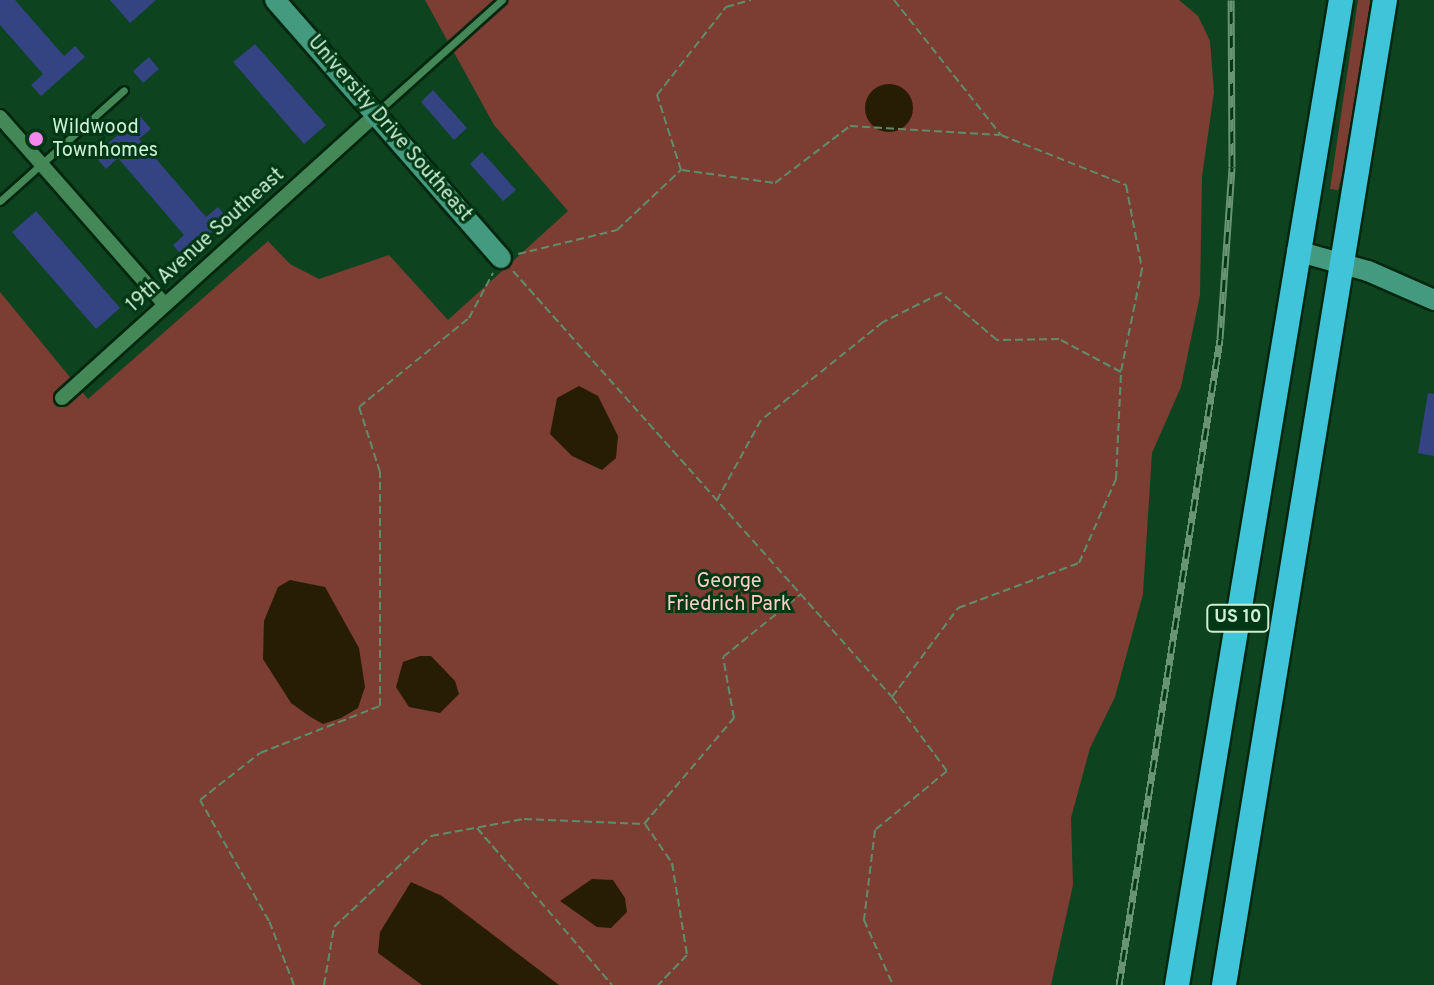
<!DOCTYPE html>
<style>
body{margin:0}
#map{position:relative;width:1434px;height:985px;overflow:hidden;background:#0d431f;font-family:Overpass,sans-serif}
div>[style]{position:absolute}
.green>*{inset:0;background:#7c3d33}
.water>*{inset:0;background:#261d04}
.round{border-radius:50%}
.building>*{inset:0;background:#344382}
.path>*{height:2px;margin-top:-1px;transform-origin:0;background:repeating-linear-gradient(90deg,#5f8d6c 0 8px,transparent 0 12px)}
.roads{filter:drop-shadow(2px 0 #02260e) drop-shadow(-2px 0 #02260e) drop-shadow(0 2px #02260e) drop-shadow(0 -2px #02260e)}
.lane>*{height:7px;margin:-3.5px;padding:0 3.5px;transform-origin:3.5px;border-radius:3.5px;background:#458857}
.street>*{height:14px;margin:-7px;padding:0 7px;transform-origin:7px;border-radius:7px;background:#458857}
.secondary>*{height:20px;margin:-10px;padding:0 10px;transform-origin:10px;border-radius:10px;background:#449a7e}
.highway>*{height:24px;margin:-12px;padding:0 12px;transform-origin:12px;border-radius:12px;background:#40c4d9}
.rail>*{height:7px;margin-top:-3.5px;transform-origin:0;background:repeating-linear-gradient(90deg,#003815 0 12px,#689474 0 24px);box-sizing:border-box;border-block:2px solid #689474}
.dots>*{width:22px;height:22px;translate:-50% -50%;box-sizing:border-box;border:4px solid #003815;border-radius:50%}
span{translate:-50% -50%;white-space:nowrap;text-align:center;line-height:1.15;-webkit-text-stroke:6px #003815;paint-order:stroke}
.shield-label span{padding:2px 6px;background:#003815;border:2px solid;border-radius:6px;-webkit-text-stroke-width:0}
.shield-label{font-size:18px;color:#cef0d4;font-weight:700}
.poi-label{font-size:20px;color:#cef0d4}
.left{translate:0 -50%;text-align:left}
.street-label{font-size:20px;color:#cef0d4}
.park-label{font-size:20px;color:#fecfc6}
</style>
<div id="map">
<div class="green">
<i style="clip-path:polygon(425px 0,1179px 0,1198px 16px,1210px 41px,1214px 92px,1202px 177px,1200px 295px,1181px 387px,1152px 453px,1143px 594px,1115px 697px,1090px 748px,1071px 818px,1073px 885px,1051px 985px,0 985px,0 292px,88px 399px,268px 241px,290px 264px,319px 279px,389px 255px,448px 320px,568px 211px,494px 125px)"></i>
<i style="clip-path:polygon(1358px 0,1375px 0,1352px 140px,1338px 190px,1330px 189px)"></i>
</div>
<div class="water">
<i class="round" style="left:865px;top:84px;width:48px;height:48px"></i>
<i style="clip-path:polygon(579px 386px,598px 396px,618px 436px,616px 458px,602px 470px,572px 456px,550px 434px,557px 398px)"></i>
<i style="clip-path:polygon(290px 580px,325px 587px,359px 648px,365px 687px,358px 708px,341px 718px,323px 724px,309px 716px,291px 703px,263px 659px,264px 621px,278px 587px)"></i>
<i style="clip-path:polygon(420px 656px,431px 656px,455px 681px,459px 694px,440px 713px,409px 707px,396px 687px,403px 662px)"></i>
<i style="clip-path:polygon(592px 879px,613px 880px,625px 898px,627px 912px,611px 928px,597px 927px,560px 901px)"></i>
<i style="clip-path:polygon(411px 882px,442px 896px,559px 985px,422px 985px,378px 953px,380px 932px)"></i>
</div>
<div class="building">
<i style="clip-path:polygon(0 0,15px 0,64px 56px,75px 46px,85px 57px,41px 96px,31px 85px,43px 74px,0 25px)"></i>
<i style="clip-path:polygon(110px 0,156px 0,130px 23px)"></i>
<i style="clip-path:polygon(255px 44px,326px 125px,304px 144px,233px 62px)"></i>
<i style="clip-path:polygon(149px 57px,159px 69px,143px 83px,133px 71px)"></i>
<i style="clip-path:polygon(433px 90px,467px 128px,454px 140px,421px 102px)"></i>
<i style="clip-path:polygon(140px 116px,151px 129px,139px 139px,206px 217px,218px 207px,228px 218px,183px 257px,173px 245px,184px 235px,118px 158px,106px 169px,94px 155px)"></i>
<i style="clip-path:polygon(482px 152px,516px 190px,503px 201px,470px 164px)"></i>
<i style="clip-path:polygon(36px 211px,120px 308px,96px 329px,12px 232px)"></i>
<i style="clip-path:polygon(1428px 393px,1434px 394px,1434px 456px,1418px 453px)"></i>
</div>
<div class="path">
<i style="left:894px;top:0;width:172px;rotate:51.6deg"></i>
<i style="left:1001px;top:135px;width:135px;rotate:21.8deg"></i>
<i style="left:1126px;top:185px;width:86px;rotate:79.2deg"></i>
<i style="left:1142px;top:269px;width:104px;rotate:101.6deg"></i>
<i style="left:682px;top:170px;width:94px;rotate:8deg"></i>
<i style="left:775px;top:183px;width:94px;rotate:-37.2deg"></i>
<i style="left:850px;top:126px;width:150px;rotate:3.4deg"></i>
<i style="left:518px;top:254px;width:102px;rotate:-13.6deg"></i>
<i style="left:617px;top:230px;width:88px;rotate:-43.2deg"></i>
<i style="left:681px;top:170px;width:79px;rotate:-107.7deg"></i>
<i style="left:657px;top:95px;width:112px;rotate:-51.9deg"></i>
<i style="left:726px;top:7px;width:26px;rotate:-16deg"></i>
<i style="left:513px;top:271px;width:570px;rotate:48.34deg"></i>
<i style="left:892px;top:697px;width:111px;rotate:-53.4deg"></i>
<i style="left:958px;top:608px;width:129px;rotate:-20.4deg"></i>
<i style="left:1079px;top:563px;width:92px;rotate:-66.2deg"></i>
<i style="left:1116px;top:479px;width:107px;rotate:-87.3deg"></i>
<i style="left:1121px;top:372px;width:70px;rotate:-152deg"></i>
<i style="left:1059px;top:339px;width:62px;rotate:179.1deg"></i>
<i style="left:997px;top:340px;width:73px;rotate:-140deg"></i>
<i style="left:941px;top:293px;width:65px;rotate:153.4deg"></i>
<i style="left:883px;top:322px;width:156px;rotate:141.2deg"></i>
<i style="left:761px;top:420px;width:91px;rotate:118.8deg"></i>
<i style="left:892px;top:697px;width:92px;rotate:53.4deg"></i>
<i style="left:947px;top:771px;width:93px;rotate:140.7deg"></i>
<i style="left:875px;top:830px;width:91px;rotate:97deg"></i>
<i style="left:864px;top:920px;width:71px;rotate:66deg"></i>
<i style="left:645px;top:824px;width:47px;rotate:55.3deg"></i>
<i style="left:672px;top:863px;width:93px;rotate:80.7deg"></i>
<i style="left:687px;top:955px;width:42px;rotate:134deg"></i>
<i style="left:477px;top:828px;width:207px;rotate:49.3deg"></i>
<i style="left:294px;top:985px;width:69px;rotate:-111.3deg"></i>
<i style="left:269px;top:921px;width:139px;rotate:-119.7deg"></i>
<i style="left:200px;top:800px;width:76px;rotate:-38.1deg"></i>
<i style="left:260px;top:753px;width:129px;rotate:-21.4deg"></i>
<i style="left:380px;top:706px;width:234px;rotate:-90deg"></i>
<i style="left:380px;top:472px;width:68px;rotate:-107.9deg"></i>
<i style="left:359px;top:407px;width:141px;rotate:-39deg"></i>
<i style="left:469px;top:318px;width:51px;rotate:-61.9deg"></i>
<i style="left:324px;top:985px;width:59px;rotate:-80.2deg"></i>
<i style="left:334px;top:927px;width:133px;rotate:-43.2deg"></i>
<i style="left:431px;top:836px;width:95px;rotate:-10.4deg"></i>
<i style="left:524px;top:819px;width:120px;rotate:2.4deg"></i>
<i style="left:644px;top:824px;width:139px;rotate:-49.7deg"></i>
<i style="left:734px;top:718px;width:62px;rotate:-100.2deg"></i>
<i style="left:723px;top:657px;width:100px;rotate:-38.9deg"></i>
</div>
<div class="roads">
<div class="lane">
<i style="left:377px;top:112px;width:168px;rotate:-41.9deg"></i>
<i style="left:0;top:201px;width:166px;rotate:-41.8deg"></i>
</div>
<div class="street">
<i style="left:0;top:117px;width:250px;rotate:48.7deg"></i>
<i style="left:62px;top:398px;width:423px;rotate:-42.1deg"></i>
</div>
<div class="secondary">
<i style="left:275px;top:0;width:343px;rotate:48.8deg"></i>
<i style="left:1297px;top:251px;width:74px;rotate:15.7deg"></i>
<i style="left:1368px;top:271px;width:72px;rotate:23.7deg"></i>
</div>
<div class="highway">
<i style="left:1177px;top:985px;width:999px;rotate:-80.55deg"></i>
<i style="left:1224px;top:985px;width:998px;rotate:-80.72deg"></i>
</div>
</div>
<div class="rail">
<i style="left:1119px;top:985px;width:654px;rotate:-81.11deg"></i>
<i style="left:1220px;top:339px;width:172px;rotate:-86deg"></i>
<i style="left:1232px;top:167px;width:167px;rotate:-90.3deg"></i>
</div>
<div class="dots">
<i style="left:36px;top:139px;background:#f688ed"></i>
</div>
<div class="shield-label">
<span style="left:1238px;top:618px">US 10</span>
</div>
<div class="poi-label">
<span class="left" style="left:52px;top:140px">Wildwood<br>Townhomes</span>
</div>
<div class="street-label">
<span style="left:389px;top:129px;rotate:49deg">University Drive Southeast</span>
<span style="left:206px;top:241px;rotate:-42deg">19th Avenue Southeast</span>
</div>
<div class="park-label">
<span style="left:729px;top:594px">George<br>Friedrich Park</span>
</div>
</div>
